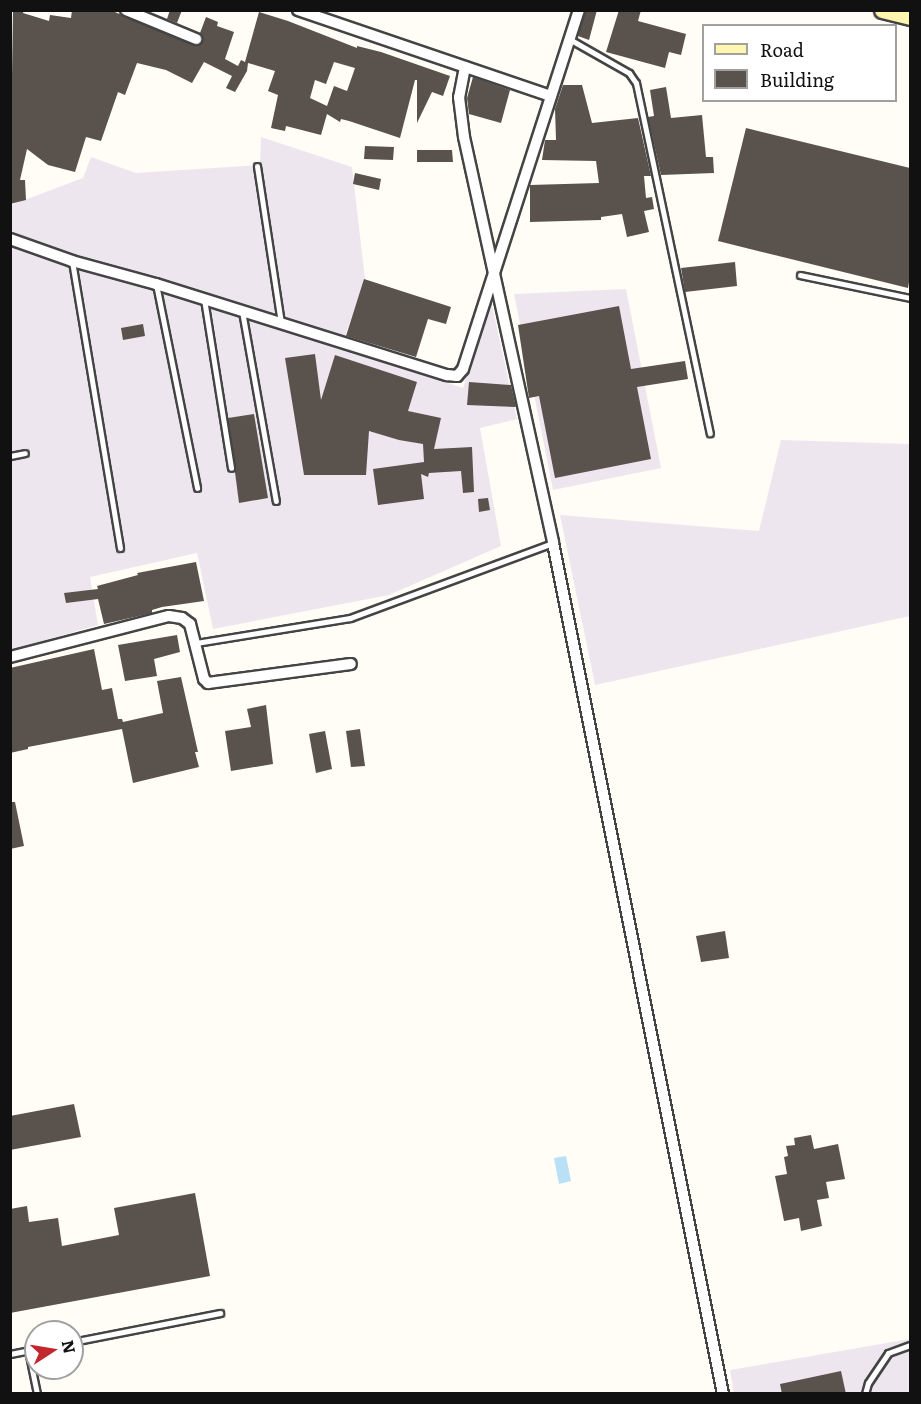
<!DOCTYPE html>
<style>
body{margin:0}
#map{position:relative;width:921px;height:1404px;overflow:hidden;background:#fffdf5;font-family:Literata,serif}
div>[style]{position:absolute}
.industrial>*{inset:0;background:#eee6ef}
.water>*{inset:0;background:#b9e0f7}
.building>*{inset:0;background:#5a524d}
.roads{filter:drop-shadow(2px 0 #444) drop-shadow(-2px 0 #444) drop-shadow(0 2px #444) drop-shadow(0 -2px #444)}
.lane>*{height:5px;margin:-2.5px;padding:0 2.5px;transform-origin:2.5px;border-radius:2.5px;background:#fff}
.street>*{height:10px;margin:-5px;padding:0 5px;transform-origin:5px;border-radius:5px;background:#fff}
.secondary>*{height:15px;margin:-7.5px;padding:0 7.5px;transform-origin:7.5px;border-radius:7.5px;background:#fff6b0}
span{translate:-50% -50%;white-space:nowrap;text-align:center;line-height:1.15;-webkit-text-stroke:6px #fff;paint-order:stroke}
.frame{position:absolute;inset:0;border:12px solid #111;pointer-events:none}
.legend{position:absolute;left:702px;top:24px;width:195px;height:78px;box-sizing:border-box;background:#fff;border:2px solid #a0a0a0;margin:0;padding:8px 10px;list-style:none;font-size:18px;color:#111}
.legend li{display:flex;align-items:center;gap:12px;height:30px}
.legend b{width:30px;border:2px solid #a0a0a0}
.north{position:absolute;left:24px;top:1320px;width:60px;height:60px;box-sizing:border-box;background:#fff;border:2px solid #a0a0a0;border-radius:50%;rotate:78deg;font-size:16px;font-weight:700;line-height:24px;text-align:center;color:#111}
.north::after{content:'';display:block;margin:auto;width:21px;height:27px;background:#c4262e;clip-path:polygon(50% 0,100% 100%,50% 72%,0 100%)}
</style>
<div id="map">
<div class="industrial">
<i style="clip-path:polygon(261px 137px,352px 167px,365px 279px,341px 347px,463px 388px,491px 301px,517px 419px,480px 428px,501px 546px,389px 595px,213px 629px,197px 553px,90px 577px,98px 625px,11px 650px,11px 205px,83px 178px,91px 157px,136px 173px,260px 165px)"></i>
<i style="clip-path:polygon(626px 289px,661px 468px,553px 490px,514px 294px)"></i>
<i style="clip-path:polygon(781px 440px,910px 444px,910px 616px,595px 685px,560px 515px,759px 531px)"></i>
<i style="clip-path:polygon(910px 1339px,910px 1393px,734px 1393px,730px 1370px)"></i>
</div>
<div class="water">
<i style="clip-path:polygon(566px 1156px,571px 1181px,559px 1184px,554px 1158px)"></i>
</div>
<div class="building">
<i style="clip-path:polygon(evenodd,13px 10px,24px 10px,23px 13px,49px 21px,50px 15px,71px 18px,72px 10px,110px 10px,196px 46px,203px 41px,200px 33px,206px 17px,218px 22px,217px 26px,234px 32px,225px 59px,238px 66px,241px 60px,245px 62px,259px 12px,288px 21px,357px 48px,357px 46px,381px 52px,450px 76px,443px 96px,432px 92px,417px 123px,417px 80px,415px 80px,400px 138px,349px 121px,341px 119px,340px 122px,327px 114px,321px 135px,286px 126px,285px 131px,271px 128px,278px 95px,268px 91px,275px 71px,248px 63px,247px 71px,235px 92px,226px 88px,232px 76px,204px 62px,192px 83px,166px 70px,137px 63px,125px 95px,118px 92px,101px 141px,86px 137px,75px 172px,48px 165px,27px 149px,20px 180px,25px 180px,26px 200px,10px 204px,13px 10px,334px 62px,355px 68px,347px 91px,334px 86px,327px 106px,310px 98px,315px 80px,326px 84px,334px 62px)"></i>
<i style="clip-path:polygon(170px 10px,182px 10px,177px 23px,167px 19px)"></i>
<i style="clip-path:polygon(586px 10px,597px 10px,589px 40px,578px 36px)"></i>
<i style="clip-path:polygon(619px 10px,641px 10px,638px 21px,686px 34px,681px 55px,669px 52px,665px 68px,606px 52px)"></i>
<i style="clip-path:polygon(473px 77px,510px 90px,501px 123px,469px 114px,467px 98px)"></i>
<i style="clip-path:polygon(563px 85px,582px 85px,592px 123px,638px 118px,651px 176px,644px 176px,646px 198px,652px 197px,654px 209px,644px 211px,649px 232px,627px 237px,622px 214px,601px 217px,601px 220px,530px 222px,530px 185px,599px 183px,596px 161px,542px 160px,545px 140px,556px 140px,555px 109px)"></i>
<i style="clip-path:polygon(666px 87px,671px 118px,702px 115px,706px 157px,713px 157px,714px 173px,661px 175px,648px 117px,654px 116px,650px 90px)"></i>
<i style="clip-path:polygon(746px 128px,910px 168px,910px 276px,908px 288px,718px 241px)"></i>
<i style="clip-path:polygon(365px 146px,394px 147px,393px 160px,364px 159px)"></i>
<i style="clip-path:polygon(417px 150px,452px 150px,453px 162px,417px 162px)"></i>
<i style="clip-path:polygon(355px 173px,381px 179px,379px 190px,353px 184px)"></i>
<i style="clip-path:polygon(735px 262px,737px 286px,685px 292px,681px 268px)"></i>
<i style="clip-path:polygon(364px 279px,451px 307px,446px 324px,428px 319px,416px 357px,346px 336px)"></i>
<i style="clip-path:polygon(619px 306px,631px 369px,685px 361px,688px 379px,637px 387px,651px 459px,555px 478px,539px 396px,529px 398px,518px 325px)"></i>
<i style="clip-path:polygon(143px 324px,145px 336px,123px 340px,121px 328px)"></i>
<i style="clip-path:polygon(315px 354px,321px 400px,335px 355px,417px 382px,408px 411px,441px 418px,434px 449px,472px 447px,474px 492px,463px 493px,461px 471px,429px 473px,428px 477px,421px 474px,424px 499px,378px 505px,373px 469px,424px 462px,423px 444px,399px 440px,369px 431px,366px 475px,304px 475px,285px 358px)"></i>
<i style="clip-path:polygon(469px 382px,511px 385px,516px 407px,467px 405px)"></i>
<i style="clip-path:polygon(254px 414px,268px 498px,239px 503px,228px 418px)"></i>
<i style="clip-path:polygon(488px 498px,490px 510px,479px 512px,478px 499px)"></i>
<i style="clip-path:polygon(196px 562px,204px 601px,162px 607px,152px 610px,152px 613px,104px 624px,98px 599px,66px 603px,64px 593px,98px 589px,97px 586px,138px 575px,137px 573px)"></i>
<i style="clip-path:polygon(177px 635px,180px 652px,154px 659px,157px 676px,125px 681px,118px 645px)"></i>
<i style="clip-path:polygon(94px 649px,102px 690px,112px 688px,118px 719px,122px 719px,123px 722px,163px 713px,157px 681px,181px 677px,198px 752px,195px 752px,199px 767px,133px 783px,122px 729px,28px 747px,28px 749px,10px 753px,10px 668px)"></i>
<i style="clip-path:polygon(266px 705px,273px 764px,231px 771px,225px 731px,251px 727px,247px 709px)"></i>
<i style="clip-path:polygon(360px 729px,365px 766px,351px 767px,346px 731px)"></i>
<i style="clip-path:polygon(325px 731px,332px 769px,316px 773px,309px 734px)"></i>
<i style="clip-path:polygon(10px 802px,15px 802px,24px 846px,10px 849px)"></i>
<i style="clip-path:polygon(725px 931px,729px 958px,701px 962px,696px 936px)"></i>
<i style="clip-path:polygon(74px 1104px,81px 1137px,10px 1150px,10px 1116px)"></i>
<i style="clip-path:polygon(811px 1135px,814px 1149px,838px 1144px,845px 1179px,826px 1182px,829px 1198px,817px 1200px,822px 1226px,801px 1231px,799px 1218px,784px 1221px,775px 1176px,787px 1174px,784px 1157px,788px 1156px,786px 1146px,795px 1145px,794px 1138px)"></i>
<i style="clip-path:polygon(195px 1193px,210px 1276px,10px 1313px,10px 1209px,27px 1206px,29px 1222px,58px 1218px,62px 1246px,119px 1235px,114px 1208px)"></i>
<i style="clip-path:polygon(841px 1371px,846px 1394px,782px 1394px,780px 1384px)"></i>
</div>
<div class="roads">
<div class="lane">
<i style="left:571px;top:40px;width:67px;rotate:29.6deg"></i>
<i style="left:629px;top:73px;width:12px;rotate:55deg"></i>
<i style="left:636px;top:83px;width:358px;rotate:78.1deg"></i>
<i style="left:257px;top:166px;width:159px;rotate:81.3deg"></i>
<i style="left:72px;top:261px;width:291px;rotate:80.5deg"></i>
<i style="left:800px;top:275px;width:112px;rotate:11.8deg"></i>
<i style="left:156px;top:284px;width:208px;rotate:78.6deg"></i>
<i style="left:204px;top:299px;width:171px;rotate:80.9deg"></i>
<i style="left:242px;top:311px;width:193px;rotate:79.9deg"></i>
<i style="left:10px;top:456px;width:15px;rotate:-11deg"></i>
<i style="left:196px;top:643px;width:156px;rotate:-9.2deg"></i>
<i style="left:350px;top:618px;width:216px;rotate:-20.3deg"></i>
<i style="left:72px;top:1342px;width:151px;rotate:-11.1deg"></i>
<i style="left:28px;top:1350px;width:45px;rotate:78.4deg"></i>
<i style="left:10px;top:1354px;width:26px;rotate:-11deg"></i>
<i style="left:865px;top:1394px;width:11px;rotate:-75deg"></i>
<i style="left:868px;top:1383px;width:36px;rotate:-56deg"></i>
<i style="left:888px;top:1353px;width:23px;rotate:-20deg"></i>
</div>
<div class="street">
<i style="left:126px;top:10px;width:76px;rotate:22.5deg"></i>
<i style="left:298px;top:10px;width:267px;rotate:18.8deg"></i>
<i style="left:465px;top:67px;width:31px;rotate:101deg"></i>
<i style="left:459px;top:97px;width:40px;rotate:82.9deg"></i>
<i style="left:464px;top:137px;width:416px;rotate:77.6deg"></i>
<i style="left:553px;top:543px;width:868px;rotate:78.7deg"></i>
<i style="left:10px;top:239px;width:66px;rotate:19.5deg"></i>
<i style="left:72px;top:261px;width:87px;rotate:15.3deg"></i>
<i style="left:156px;top:284px;width:305px;rotate:17.4deg"></i>
<i style="left:447px;top:375px;width:10px;rotate:6deg"></i>
<i style="left:457px;top:376px;width:9px;rotate:-49deg"></i>
<i style="left:463px;top:369px;width:377px;rotate:-72.1deg"></i>
<i style="left:10px;top:657px;width:164px;rotate:-14.5deg"></i>
<i style="left:169px;top:616px;width:13px;rotate:9deg"></i>
<i style="left:182px;top:618px;width:10px;rotate:37deg"></i>
<i style="left:190px;top:624px;width:57px;rotate:75.7deg"></i>
<i style="left:204px;top:679px;width:6px;rotate:45deg"></i>
<i style="left:208px;top:683px;width:144px;rotate:-7.6deg"></i>
</div>
<div class="secondary">
<i style="left:882px;top:10px;width:29px;rotate:14deg"></i>
</div>
</div>
<div class="frame"></div>
<ul class="legend">
<li><b style="height:8px;background:#fff6b0"></b>Road</li>
<li><b style="height:16px;background:#5a524d"></b>Building</li>
</ul>
<div class="north">N</div>
</div>
